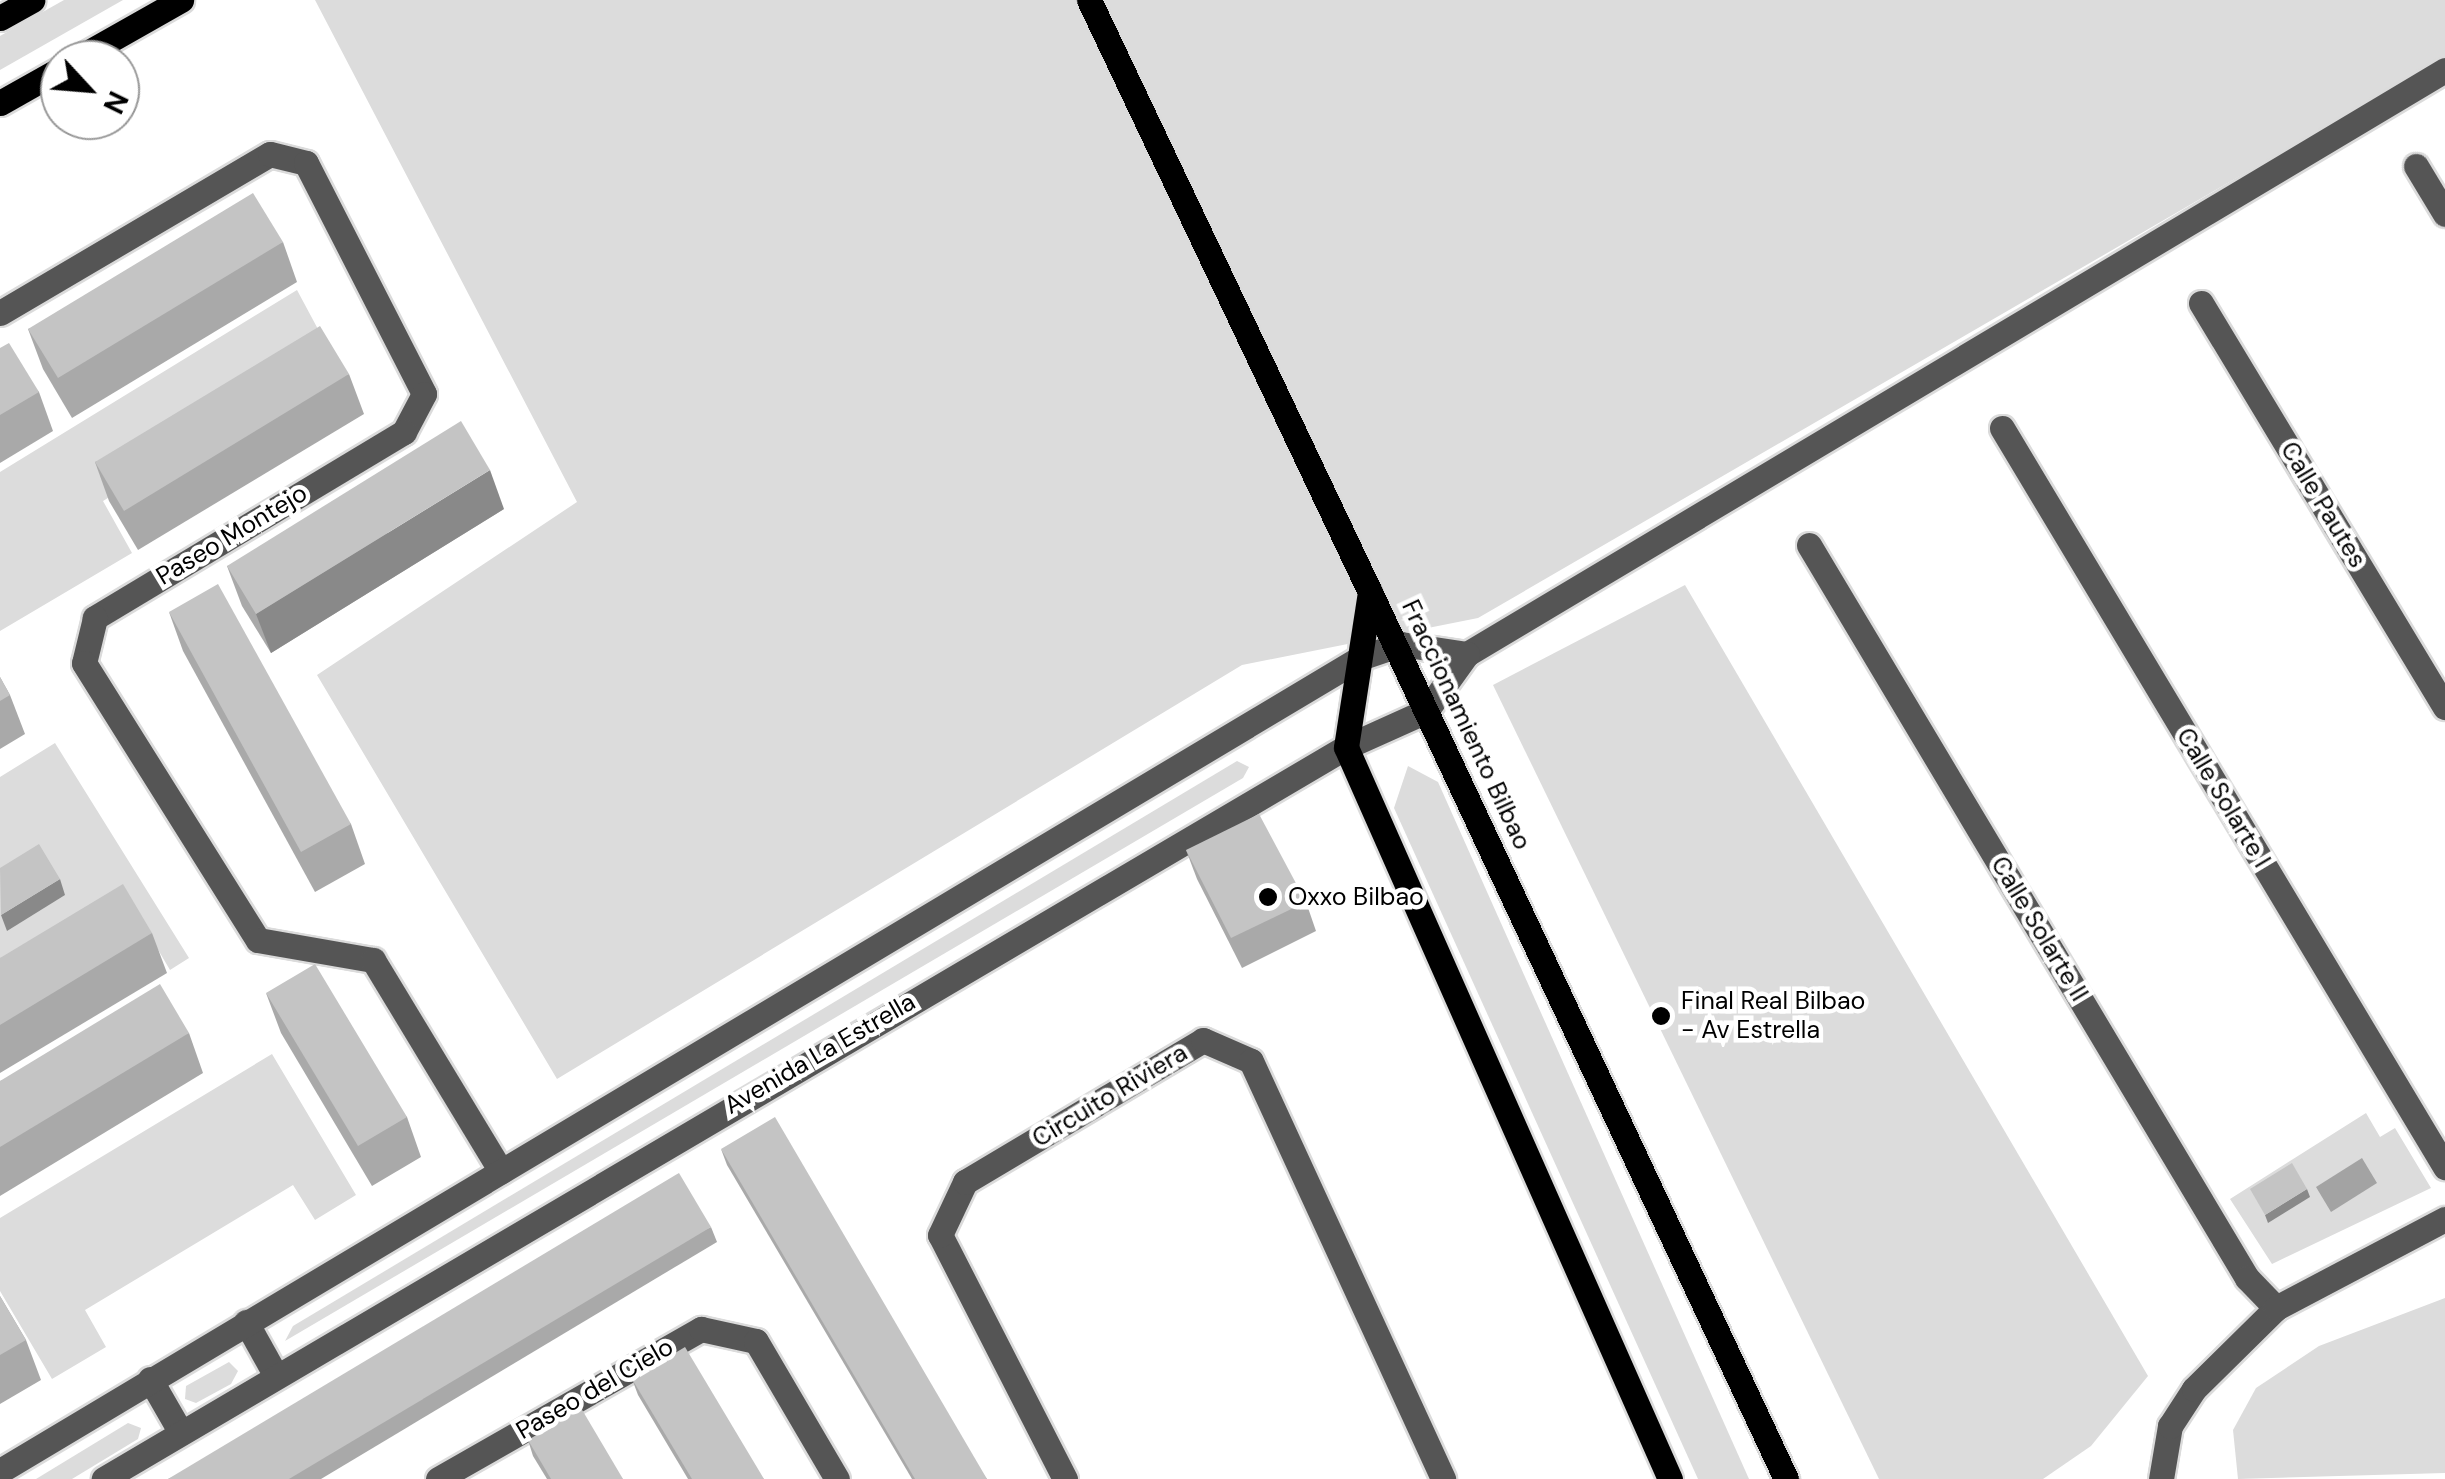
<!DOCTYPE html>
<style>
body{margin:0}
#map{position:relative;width:2445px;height:1479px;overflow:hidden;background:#fff;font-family:"DM Sans",sans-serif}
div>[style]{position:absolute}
.green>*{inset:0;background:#dcdcdc}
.water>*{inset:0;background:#a3a3a3}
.roads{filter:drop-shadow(2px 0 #dbdbdb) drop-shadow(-2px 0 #dbdbdb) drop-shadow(0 2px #dbdbdb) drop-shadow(0 -2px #dbdbdb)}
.minor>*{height:25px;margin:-12.5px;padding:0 12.5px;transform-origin:12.5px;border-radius:12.5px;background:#555}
.major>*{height:25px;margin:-12.5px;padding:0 12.5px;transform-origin:12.5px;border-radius:12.5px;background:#000}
.wall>*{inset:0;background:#a9a9a9}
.shaded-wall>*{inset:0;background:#898989}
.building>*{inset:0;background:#c4c4c4}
.dots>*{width:28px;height:28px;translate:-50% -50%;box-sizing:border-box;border:5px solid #fff;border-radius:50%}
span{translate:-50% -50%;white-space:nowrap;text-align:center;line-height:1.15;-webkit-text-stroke:9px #fff;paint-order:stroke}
.street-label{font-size:25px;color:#000}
.poi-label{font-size:25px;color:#000}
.left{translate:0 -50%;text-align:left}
.north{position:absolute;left:40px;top:40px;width:100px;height:100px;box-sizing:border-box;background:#fff;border:2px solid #999;border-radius:50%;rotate:116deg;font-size:28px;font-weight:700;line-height:40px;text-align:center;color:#000}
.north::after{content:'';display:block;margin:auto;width:35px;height:45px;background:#000;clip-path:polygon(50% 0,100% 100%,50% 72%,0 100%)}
</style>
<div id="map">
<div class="green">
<i style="clip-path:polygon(64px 0,123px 0,0 70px,0 36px)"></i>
<i style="clip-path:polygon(315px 0,2445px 0,2445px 57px,1478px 618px,1242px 665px,557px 1079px,317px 675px,577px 502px)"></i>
<i style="clip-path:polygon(297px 290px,334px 359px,103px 501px,132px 553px,0 631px,0 472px)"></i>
<i style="clip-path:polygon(1685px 585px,2148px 1376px,2091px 1446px,2043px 1479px,1879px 1479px,1493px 685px)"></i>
<i style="clip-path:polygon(55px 743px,189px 958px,170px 970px,140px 919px,0 1003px,0 777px)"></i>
<i style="clip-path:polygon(1237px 761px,1249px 767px,1243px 778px,285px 1341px,293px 1326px)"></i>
<i style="clip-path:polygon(1408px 766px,1438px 782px,1749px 1479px,1698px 1479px,1394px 808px)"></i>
<i style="clip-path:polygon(272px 1054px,356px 1195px,315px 1220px,293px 1185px,85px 1310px,106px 1347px,52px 1379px,0 1291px,0 1218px)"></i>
<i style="clip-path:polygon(2366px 1113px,2380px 1137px,2395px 1128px,2431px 1188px,2272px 1264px,2230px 1199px)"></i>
<i style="clip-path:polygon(2445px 1298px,2445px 1473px,2238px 1479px,2233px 1430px,2256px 1388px,2319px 1346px)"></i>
<i style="clip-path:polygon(229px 1362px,238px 1371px,231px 1384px,196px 1403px,185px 1399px,186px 1386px)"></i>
<i style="clip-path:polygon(128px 1423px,141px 1428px,138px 1439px,72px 1479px,36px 1479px)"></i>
</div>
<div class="water">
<i style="clip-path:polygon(2362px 1158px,2377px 1183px,2331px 1212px,2316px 1187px)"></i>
</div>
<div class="roads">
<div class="minor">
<i style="left:2416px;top:166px;width:56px;rotate:58.9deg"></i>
<i style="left:2201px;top:303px;width:472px;rotate:58.9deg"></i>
<i style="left:0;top:313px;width:313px;rotate:-30.5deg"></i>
<i style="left:270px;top:154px;width:37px;rotate:14deg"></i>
<i style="left:306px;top:163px;width:259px;rotate:62.9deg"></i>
<i style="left:424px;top:394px;width:43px;rotate:117.8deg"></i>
<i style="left:404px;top:432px;width:361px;rotate:149deg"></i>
<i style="left:95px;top:618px;width:46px;rotate:103.7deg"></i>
<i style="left:84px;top:663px;width:327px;rotate:57.9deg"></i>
<i style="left:258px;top:940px;width:117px;rotate:9.9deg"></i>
<i style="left:373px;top:960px;width:247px;rotate:58.8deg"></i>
<i style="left:2002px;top:428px;width:862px;rotate:59.06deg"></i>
<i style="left:1809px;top:545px;width:854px;rotate:59.14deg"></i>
<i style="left:2247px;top:1278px;width:42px;rotate:46deg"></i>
<i style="left:1467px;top:654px;width:1139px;rotate:-30.84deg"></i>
<i style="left:246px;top:1322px;width:62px;rotate:60.9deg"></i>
<i style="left:150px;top:1379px;width:62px;rotate:60.1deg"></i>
<i style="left:0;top:1471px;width:1584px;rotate:-30.87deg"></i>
<i style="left:1360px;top:658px;width:43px;rotate:-18.9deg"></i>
<i style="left:1401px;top:644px;width:67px;rotate:8.6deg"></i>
<i style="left:1467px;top:654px;width:70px;rotate:125.7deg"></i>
<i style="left:1426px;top:711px;width:88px;rotate:155.8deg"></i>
<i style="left:1346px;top:747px;width:1442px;rotate:149.49deg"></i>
<i style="left:438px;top:1479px;width:303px;rotate:-29.7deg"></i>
<i style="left:701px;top:1329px;width:56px;rotate:12.3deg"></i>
<i style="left:756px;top:1341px;width:160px;rotate:59.6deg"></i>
<i style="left:1065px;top:1479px;width:274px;rotate:-117.1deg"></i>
<i style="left:940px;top:1235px;width:59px;rotate:-64.7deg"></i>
<i style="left:965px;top:1182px;width:277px;rotate:-30.8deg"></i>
<i style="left:1203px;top:1040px;width:52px;rotate:23.6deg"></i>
<i style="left:1251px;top:1061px;width:460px;rotate:65.3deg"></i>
<i style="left:2161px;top:1479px;width:54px;rotate:-80.4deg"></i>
<i style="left:2170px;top:1426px;width:44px;rotate:-57deg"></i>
<i style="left:2194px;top:1389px;width:115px;rotate:-44.6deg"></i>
<i style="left:2276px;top:1308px;width:191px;rotate:-27.8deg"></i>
</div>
<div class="major">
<i style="left:1089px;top:0;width:655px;rotate:64.61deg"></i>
<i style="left:0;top:18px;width:37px;rotate:-29deg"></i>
<i style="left:75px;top:60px;width:122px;rotate:-29.5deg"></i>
<i style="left:0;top:103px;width:69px;rotate:-29.5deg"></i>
<i style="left:1670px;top:1479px;width:800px;rotate:-113.88deg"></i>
<i style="left:1346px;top:747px;width:157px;rotate:-81.2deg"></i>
<i style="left:1370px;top:592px;width:980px;rotate:64.87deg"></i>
</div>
</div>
<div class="wall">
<i style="clip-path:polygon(283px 242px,297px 282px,72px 418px,43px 369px,28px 329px)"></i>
<i style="clip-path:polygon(0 348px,39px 392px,53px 431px,0 463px)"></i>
<i style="clip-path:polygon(349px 374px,364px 414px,138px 550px,109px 501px,95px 462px)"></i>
<i style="clip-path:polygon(504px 509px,271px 653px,242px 606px,227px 566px)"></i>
<i style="clip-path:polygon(169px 612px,351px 824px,365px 864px,315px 892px,183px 651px)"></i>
<i style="clip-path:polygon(0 677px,10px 695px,25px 734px,0 749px)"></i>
<i style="clip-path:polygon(1186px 850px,1306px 902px,1316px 931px,1242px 968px,1197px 879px)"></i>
<i style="clip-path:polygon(152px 933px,167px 973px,0 1073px,0 958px)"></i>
<i style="clip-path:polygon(266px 993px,407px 1117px,421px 1157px,372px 1186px,281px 1033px)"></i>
<i style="clip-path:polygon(189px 1033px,203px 1073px,0 1196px,0 1081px)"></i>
<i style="clip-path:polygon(721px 1149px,987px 1479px,912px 1479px,727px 1165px)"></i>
<i style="clip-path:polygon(711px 1227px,717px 1242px,321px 1479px,168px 1479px)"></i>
<i style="clip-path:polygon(0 1296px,26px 1340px,41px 1380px,0 1404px)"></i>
<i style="clip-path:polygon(632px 1379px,764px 1479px,688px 1479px,638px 1395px)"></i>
<i style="clip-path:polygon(528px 1440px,623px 1479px,547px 1479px,533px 1456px)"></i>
</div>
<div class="shaded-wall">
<i style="clip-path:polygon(490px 470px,504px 509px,271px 653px,256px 614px)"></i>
<i style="clip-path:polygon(60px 879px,65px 895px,7px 931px,1px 915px)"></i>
<i style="clip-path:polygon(2307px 1189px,2310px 1197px,2268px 1223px,2265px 1215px)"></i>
</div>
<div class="building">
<i style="clip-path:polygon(253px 193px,283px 242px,58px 378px,28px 329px)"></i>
<i style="clip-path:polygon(320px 326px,349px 374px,124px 511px,95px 462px)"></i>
<i style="clip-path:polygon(9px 343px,39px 392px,0 415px,0 348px)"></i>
<i style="clip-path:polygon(461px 421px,490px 470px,256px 614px,227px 566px)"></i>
<i style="clip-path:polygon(218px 584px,351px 824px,301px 852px,169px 612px)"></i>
<i style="clip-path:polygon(0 677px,10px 695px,0 701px)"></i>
<i style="clip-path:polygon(1259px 814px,1306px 902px,1231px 938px,1186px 850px)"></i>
<i style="clip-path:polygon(39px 844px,60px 879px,1px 915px,0 868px)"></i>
<i style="clip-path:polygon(123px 884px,152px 933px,0 1025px,0 958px)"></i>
<i style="clip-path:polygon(315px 964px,407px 1117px,358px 1146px,266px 993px)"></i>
<i style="clip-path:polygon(160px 984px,189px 1033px,0 1147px,0 1081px)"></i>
<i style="clip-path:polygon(775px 1117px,987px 1479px,915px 1479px,721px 1149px)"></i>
<i style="clip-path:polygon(2292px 1163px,2307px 1189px,2265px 1215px,2250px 1189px)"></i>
<i style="clip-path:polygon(679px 1173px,711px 1227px,289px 1479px,168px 1479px)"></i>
<i style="clip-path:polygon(0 1296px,26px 1340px,0 1355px)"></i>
<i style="clip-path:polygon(685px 1347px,764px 1479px,692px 1479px,632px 1379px)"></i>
<i style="clip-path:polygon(581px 1408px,623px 1479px,551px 1479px,528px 1440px)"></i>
</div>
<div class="dots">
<i style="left:1268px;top:897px;background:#000"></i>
<i style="left:1661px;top:1016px;background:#000"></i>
</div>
<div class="street-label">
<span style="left:2323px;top:505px;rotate:59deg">Calle Pautes</span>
<span style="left:232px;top:535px;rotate:-31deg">Paseo Montejo</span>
<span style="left:1466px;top:725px;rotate:65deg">Fraccionamiento Bilbao</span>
<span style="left:2223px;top:798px;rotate:59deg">Calle Solarte I</span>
<span style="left:2039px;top:929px;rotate:59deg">Calle Solarte II</span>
<span style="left:820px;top:1054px;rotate:-30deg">Avenida La Estrella</span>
<span style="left:1110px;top:1096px;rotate:-31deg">Circuito Riviera</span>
<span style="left:595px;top:1389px;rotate:-30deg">Paseo del Cielo</span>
</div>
<div class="poi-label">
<span class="left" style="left:1288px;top:897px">Oxxo Bilbao</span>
<span class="left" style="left:1681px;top:1016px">Final Real Bilbao<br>- Av Estrella</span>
</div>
<div class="north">N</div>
</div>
